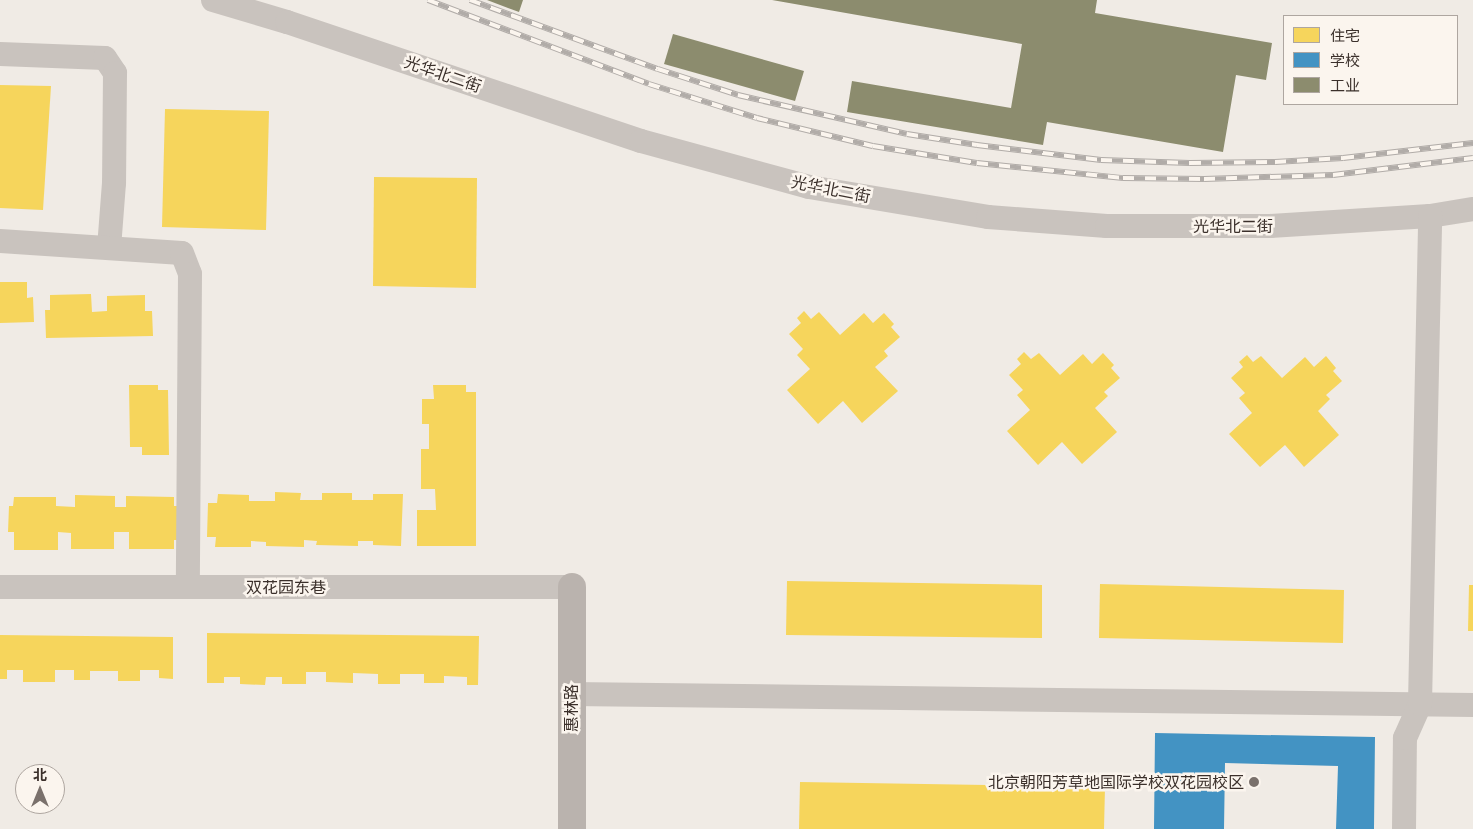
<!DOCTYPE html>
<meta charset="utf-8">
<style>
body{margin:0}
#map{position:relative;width:1473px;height:829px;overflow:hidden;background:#f0ebe5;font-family:Manrope,"Noto Sans SC",sans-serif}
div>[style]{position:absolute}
.homes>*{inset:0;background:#f6d55c}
.schools>*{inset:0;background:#4393c3}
.industry>*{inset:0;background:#8c8c6e}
.street>*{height:24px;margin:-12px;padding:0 12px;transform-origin:12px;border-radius:12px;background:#c9c3be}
.secondary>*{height:28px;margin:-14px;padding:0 14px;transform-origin:14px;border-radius:14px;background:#bab3ae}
.rail>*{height:5.5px;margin-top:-2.75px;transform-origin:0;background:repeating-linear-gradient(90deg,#fbf5ee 0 11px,#b1aca8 0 22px);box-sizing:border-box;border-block:1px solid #b1aca8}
.dots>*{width:14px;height:14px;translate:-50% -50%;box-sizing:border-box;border:2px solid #fbf5ee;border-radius:50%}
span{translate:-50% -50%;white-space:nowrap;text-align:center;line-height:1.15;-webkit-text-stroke:5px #fbf5ee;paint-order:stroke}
.street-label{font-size:16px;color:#3b302b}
.poi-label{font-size:16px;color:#3b302b}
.right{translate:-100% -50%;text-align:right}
.legend{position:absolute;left:1283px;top:15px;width:175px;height:90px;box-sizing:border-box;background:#fbf5ee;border:1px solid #aea6a0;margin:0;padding:6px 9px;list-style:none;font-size:15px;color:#3b302b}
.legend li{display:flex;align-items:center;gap:10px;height:25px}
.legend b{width:25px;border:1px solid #aea6a0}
.north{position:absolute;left:15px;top:764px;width:50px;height:50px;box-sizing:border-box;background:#fbf5ee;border:1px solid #aea6a0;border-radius:50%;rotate:0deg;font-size:14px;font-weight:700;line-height:20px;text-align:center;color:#3b302b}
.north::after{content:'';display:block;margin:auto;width:18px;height:22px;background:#7a716c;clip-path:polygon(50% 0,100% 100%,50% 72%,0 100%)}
</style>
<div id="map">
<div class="homes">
<i style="clip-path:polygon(0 85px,51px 86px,43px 210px,0 208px)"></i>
<i style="clip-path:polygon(165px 109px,269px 111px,266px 230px,162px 227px)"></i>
<i style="clip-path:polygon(374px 177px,477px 178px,476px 288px,373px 286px)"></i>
<i style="clip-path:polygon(0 282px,27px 282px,27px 298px,33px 297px,34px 322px,0 323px)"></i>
<i style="clip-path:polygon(91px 294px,92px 312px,107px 311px,107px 296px,145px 295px,145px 311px,152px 311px,153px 336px,46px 338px,45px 310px,50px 310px,50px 295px)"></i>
<i style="clip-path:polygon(804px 311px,811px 319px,819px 312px,840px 335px,864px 313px,873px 323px,884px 313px,894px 324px,891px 327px,900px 337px,884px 351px,888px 356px,875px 367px,898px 391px,862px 423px,843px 401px,818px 424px,787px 390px,810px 369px,797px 355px,803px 349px,789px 334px,801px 323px,797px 318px)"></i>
<i style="clip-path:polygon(1024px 352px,1031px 359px,1039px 353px,1060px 375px,1083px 354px,1092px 364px,1103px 353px,1114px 365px,1111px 368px,1120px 378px,1104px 392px,1108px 396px,1095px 408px,1117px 432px,1082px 464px,1062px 442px,1038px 465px,1007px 431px,1030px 410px,1017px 395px,1023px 390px,1009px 375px,1021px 364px,1017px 359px)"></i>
<i style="clip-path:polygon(1247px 355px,1253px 362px,1261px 356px,1282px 378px,1305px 357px,1314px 367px,1326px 356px,1336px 368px,1333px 371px,1342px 381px,1326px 395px,1330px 399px,1318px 411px,1339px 435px,1304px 467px,1285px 445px,1260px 467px,1229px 434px,1252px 413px,1239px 398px,1245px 393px,1231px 378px,1243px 367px,1239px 362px)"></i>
<i style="clip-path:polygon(129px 385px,158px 385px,158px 390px,168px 390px,169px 455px,142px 455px,142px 447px,130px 447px)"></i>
<i style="clip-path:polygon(433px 385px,466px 385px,466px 392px,476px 392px,476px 546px,417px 546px,417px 510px,436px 510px,435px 489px,421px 489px,421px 449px,429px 449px,429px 424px,422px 424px,422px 399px,434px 399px)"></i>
<i style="clip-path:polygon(275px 492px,301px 493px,300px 500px,322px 500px,322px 493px,352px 493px,352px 500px,373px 500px,373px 494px,403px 494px,401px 546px,373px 545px,373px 541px,358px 541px,358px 546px,316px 545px,317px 541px,304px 540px,304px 547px,266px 546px,266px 542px,251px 541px,251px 547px,215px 547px,216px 537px,207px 537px,208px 503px,217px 503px,218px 494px,249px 495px,249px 501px,275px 501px)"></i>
<i style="clip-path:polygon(75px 495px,115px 496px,115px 507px,126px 507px,126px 496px,174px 497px,174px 506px,179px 506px,178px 540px,174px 540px,174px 549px,129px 549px,129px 532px,114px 532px,114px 549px,71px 549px,71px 533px,58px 532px,58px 550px,14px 550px,14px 532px,8px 532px,9px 506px,13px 506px,14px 497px,56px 497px,56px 506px,75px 507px)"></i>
<i style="clip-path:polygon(787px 581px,1042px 585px,1042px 638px,786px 635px)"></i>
<i style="clip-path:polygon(1100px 584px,1344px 590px,1343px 643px,1099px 638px)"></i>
<i style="clip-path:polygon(1469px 585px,1473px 585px,1473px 631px,1468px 631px)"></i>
<i style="clip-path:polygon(207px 633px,479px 636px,478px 685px,467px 685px,467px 677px,444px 676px,444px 683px,424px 683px,424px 674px,400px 674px,400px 684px,378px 684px,378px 674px,353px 673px,353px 683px,326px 682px,326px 672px,306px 672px,306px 684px,282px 684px,282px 677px,266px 677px,265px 685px,240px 684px,240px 677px,224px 677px,224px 683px,207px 683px)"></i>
<i style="clip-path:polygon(0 635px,173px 637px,173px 679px,159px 678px,159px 670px,140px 670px,140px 681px,118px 681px,118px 671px,90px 671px,90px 680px,74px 680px,74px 670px,55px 670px,55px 682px,23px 682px,23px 670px,7px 670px,7px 679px,0 679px)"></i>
<i style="clip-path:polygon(800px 782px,1105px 787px,1104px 829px,799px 829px)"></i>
</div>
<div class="schools">
<i style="clip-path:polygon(1155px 733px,1375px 737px,1374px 829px,1336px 829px,1338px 766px,1225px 763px,1224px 829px,1154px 829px)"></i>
</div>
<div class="industry">
<i style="clip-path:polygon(487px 0,523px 0,519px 12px)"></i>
<i style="clip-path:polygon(772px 0,1097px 0,1095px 13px,1272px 43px,1266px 80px,1236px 75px,1223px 152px,1047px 122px,1043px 145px,847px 112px,852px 81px,1011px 108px,1022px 44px)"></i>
<i style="clip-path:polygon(673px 34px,804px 71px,795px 101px,664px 64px)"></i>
</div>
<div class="street">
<i style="left:213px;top:0;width:77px;rotate:16.6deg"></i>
<i style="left:287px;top:22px;width:373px;rotate:18.6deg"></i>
<i style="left:641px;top:141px;width:174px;rotate:15.3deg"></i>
<i style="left:809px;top:187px;width:181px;rotate:9.5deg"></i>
<i style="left:988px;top:217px;width:119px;rotate:4.3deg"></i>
<i style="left:1107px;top:226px;width:163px"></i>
<i style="left:1270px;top:226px;width:160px;rotate:-3.6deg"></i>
<i style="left:1430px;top:216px;width:44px;rotate:-9.2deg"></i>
<i style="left:0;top:54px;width:105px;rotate:2.2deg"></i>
<i style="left:105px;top:58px;width:18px;rotate:56deg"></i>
<i style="left:115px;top:73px;width:110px;rotate:90.5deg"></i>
<i style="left:114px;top:183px;width:65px;rotate:94.4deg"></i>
<i style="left:0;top:241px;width:182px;rotate:3.8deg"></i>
<i style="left:182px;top:253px;width:22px;rotate:69deg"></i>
<i style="left:190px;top:274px;width:313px;rotate:90.4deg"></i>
<i style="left:0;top:587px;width:572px"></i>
<i style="left:571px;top:694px;width:902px;rotate:0.7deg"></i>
<i style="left:1404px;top:829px;width:91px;rotate:-89.4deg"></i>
<i style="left:1405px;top:738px;width:37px;rotate:-66deg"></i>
<i style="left:1420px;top:704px;width:488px;rotate:-88.8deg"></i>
</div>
<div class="secondary">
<i style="left:572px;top:587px;width:242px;rotate:90deg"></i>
</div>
<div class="rail">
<i style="left:428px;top:0;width:236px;rotate:20.8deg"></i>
<i style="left:649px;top:84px;width:113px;rotate:17.5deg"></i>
<i style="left:757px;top:118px;width:119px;rotate:13.6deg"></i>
<i style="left:873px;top:146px;width:105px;rotate:9.3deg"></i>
<i style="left:977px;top:163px;width:147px;rotate:5.9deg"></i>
<i style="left:1123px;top:178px;width:81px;rotate:0.7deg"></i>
<i style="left:1204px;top:179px;width:129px;rotate:-1.8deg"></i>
<i style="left:1333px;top:175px;width:141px;rotate:-6.9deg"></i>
<i style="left:470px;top:0;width:200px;rotate:20.2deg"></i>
<i style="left:658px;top:69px;width:84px;rotate:18deg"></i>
<i style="left:738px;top:95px;width:173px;rotate:13deg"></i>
<i style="left:907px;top:134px;width:71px;rotate:8.9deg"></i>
<i style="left:977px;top:145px;width:125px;rotate:6.9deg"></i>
<i style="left:1101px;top:160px;width:89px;rotate:1.9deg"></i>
<i style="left:1190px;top:163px;width:85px;rotate:-0.7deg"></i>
<i style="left:1275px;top:162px;width:68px;rotate:-3.4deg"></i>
<i style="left:1343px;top:158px;width:131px;rotate:-6.6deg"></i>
</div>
<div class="dots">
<i style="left:1254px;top:782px;background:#7a716c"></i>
</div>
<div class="street-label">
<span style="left:443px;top:74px;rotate:19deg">光华北二街</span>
<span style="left:831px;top:189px;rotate:11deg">光华北二街</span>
<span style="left:1233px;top:226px">光华北二街</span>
<span style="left:286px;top:587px">双花园东巷</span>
<span style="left:571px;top:708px;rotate:-90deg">惠林路</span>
</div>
<div class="poi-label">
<span class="right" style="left:1244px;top:782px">北京朝阳芳草地国际学校双花园校区</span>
</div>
<ul class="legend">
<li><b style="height:14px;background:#f6d55c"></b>住宅</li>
<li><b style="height:14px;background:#4393c3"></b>学校</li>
<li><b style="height:14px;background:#8c8c6e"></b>工业</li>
</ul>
<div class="north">北</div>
</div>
